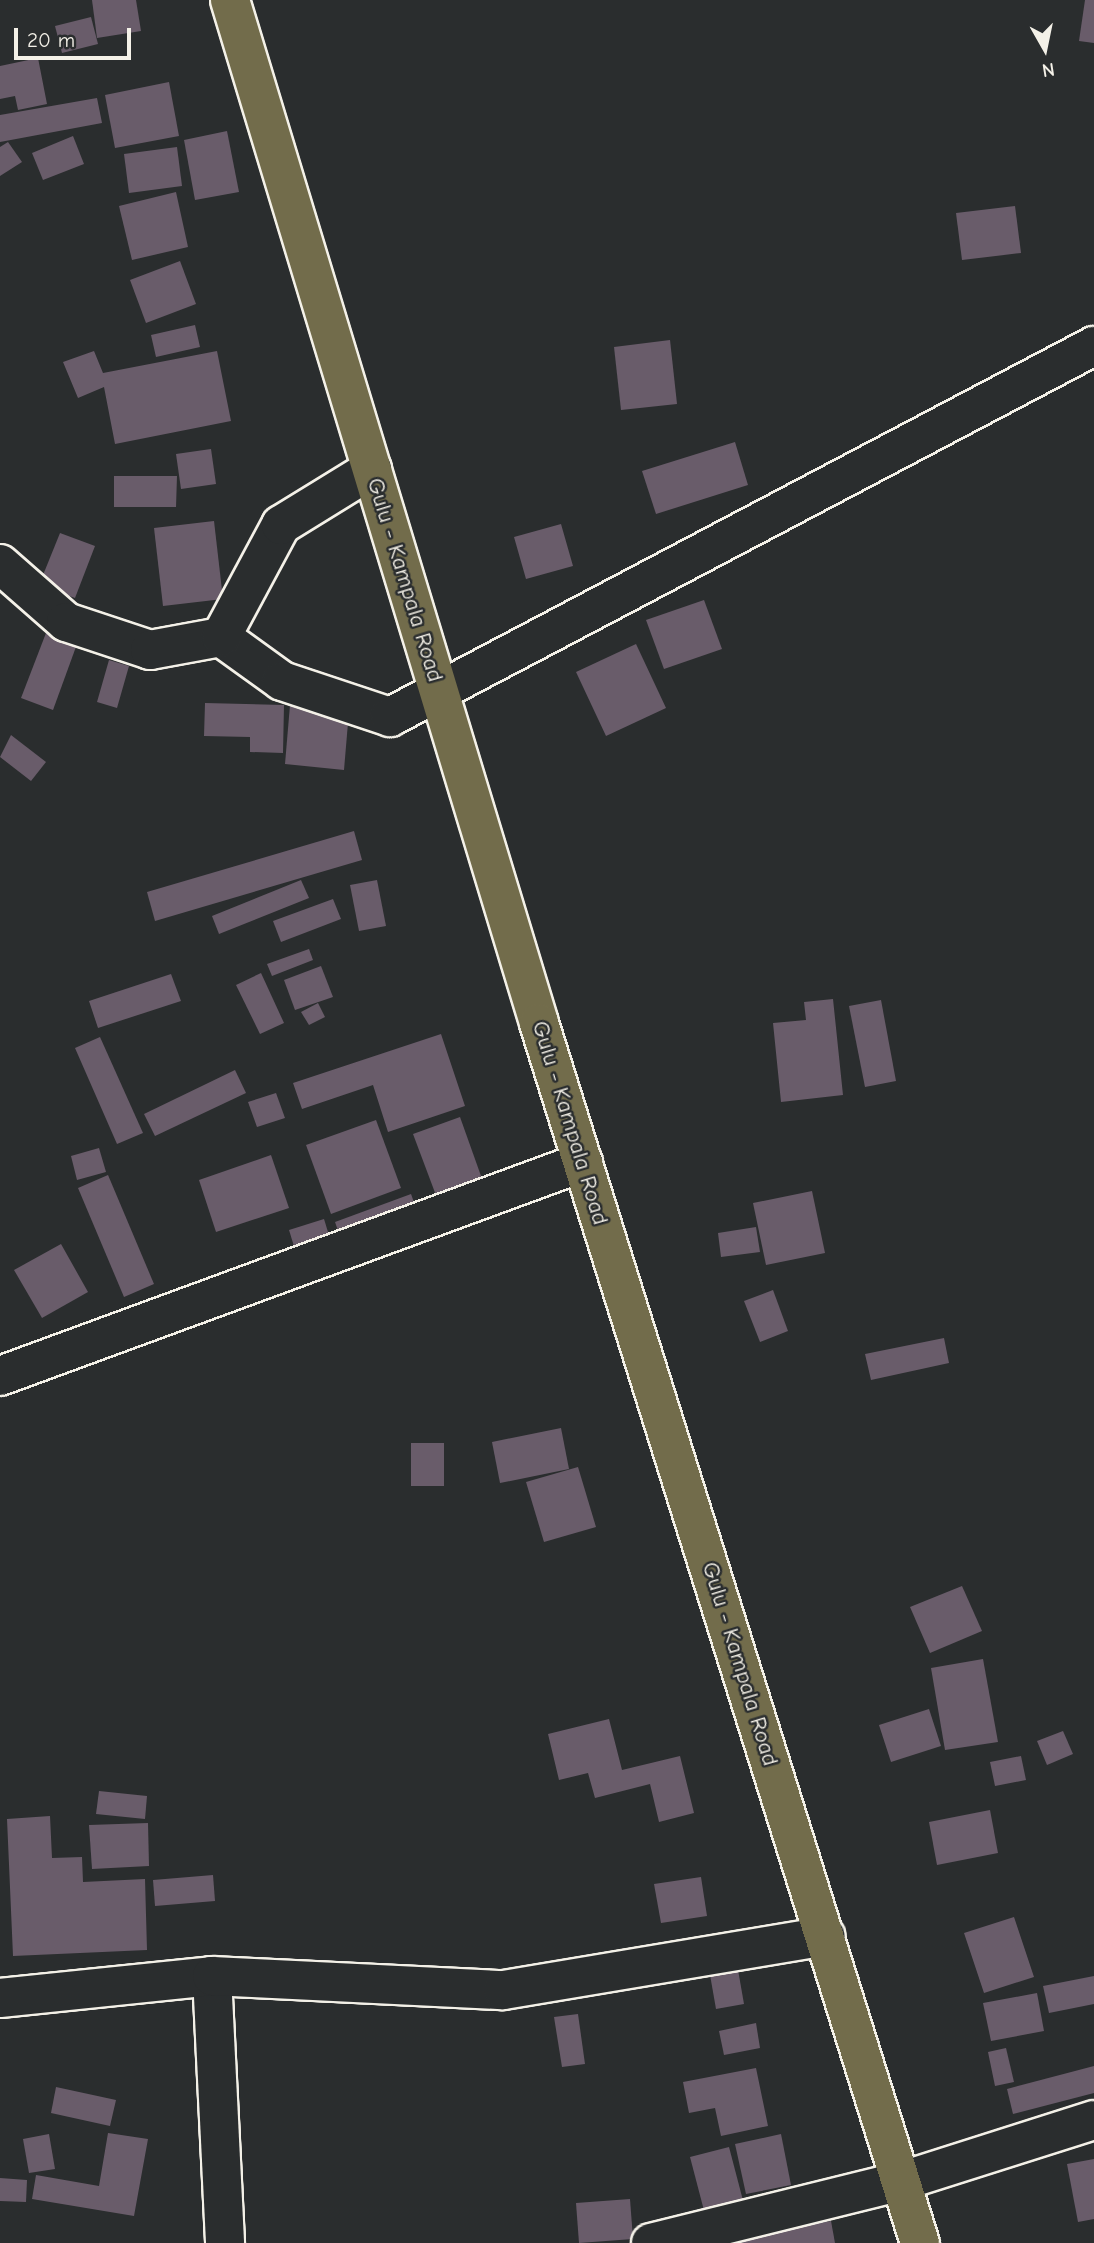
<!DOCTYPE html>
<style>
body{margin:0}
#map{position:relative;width:1094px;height:2243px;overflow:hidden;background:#2a2d2e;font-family:"Comic Neue",sans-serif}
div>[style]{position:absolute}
.building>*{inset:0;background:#695c6a}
.roads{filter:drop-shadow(2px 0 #f4f1e8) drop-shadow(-2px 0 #f4f1e8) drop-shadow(0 2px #f4f1e8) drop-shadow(0 -2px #f4f1e8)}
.street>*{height:38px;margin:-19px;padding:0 19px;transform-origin:19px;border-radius:19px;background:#2a2d2e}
.primary>*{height:38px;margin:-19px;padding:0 19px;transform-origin:19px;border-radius:19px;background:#726c4b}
span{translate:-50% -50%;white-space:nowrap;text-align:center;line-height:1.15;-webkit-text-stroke:5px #2a2d2e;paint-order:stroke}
.street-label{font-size:23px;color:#f4f1e8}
.north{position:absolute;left:1010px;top:14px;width:70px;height:70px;-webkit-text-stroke:5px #2a2d2e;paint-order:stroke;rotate:171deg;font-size:19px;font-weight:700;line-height:28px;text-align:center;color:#f4f1e8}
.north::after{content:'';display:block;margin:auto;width:24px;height:32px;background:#f4f1e8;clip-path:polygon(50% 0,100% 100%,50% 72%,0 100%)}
.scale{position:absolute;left:14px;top:28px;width:117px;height:32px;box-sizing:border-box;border:4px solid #f4f1e8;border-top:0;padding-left:9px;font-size:21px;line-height:24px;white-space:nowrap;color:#f4f1e8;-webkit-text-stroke:5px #2a2d2e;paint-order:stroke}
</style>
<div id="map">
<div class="building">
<i style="clip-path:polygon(92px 0,136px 0,141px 31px,97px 38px)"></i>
<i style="clip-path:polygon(1085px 0,1094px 0,1094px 43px,1079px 41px)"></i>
<i style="clip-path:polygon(91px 17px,98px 44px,62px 53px,55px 26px)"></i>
<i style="clip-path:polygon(38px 58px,47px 104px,18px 110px,15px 96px,0 99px,0 66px)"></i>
<i style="clip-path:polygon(169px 82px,179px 136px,115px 148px,105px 95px)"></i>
<i style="clip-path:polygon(97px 98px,102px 123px,0 142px,0 115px)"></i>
<i style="clip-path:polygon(227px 131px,239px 192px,195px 200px,184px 140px)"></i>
<i style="clip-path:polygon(73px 136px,84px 164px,43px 180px,32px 153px)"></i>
<i style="clip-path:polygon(8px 142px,22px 162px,0 176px,0 147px)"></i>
<i style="clip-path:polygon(177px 147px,182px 186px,129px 193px,124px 154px)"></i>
<i style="clip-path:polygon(176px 192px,188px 247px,132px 260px,119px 206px)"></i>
<i style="clip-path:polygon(1015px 206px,1021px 253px,962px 260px,956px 213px)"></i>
<i style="clip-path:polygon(180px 261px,196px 304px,146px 323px,130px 280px)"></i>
<i style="clip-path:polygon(195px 325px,200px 347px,156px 357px,151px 335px)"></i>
<i style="clip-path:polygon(670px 340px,677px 404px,621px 410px,614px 347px)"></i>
<i style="clip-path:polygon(94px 351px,103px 373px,217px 351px,231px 421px,115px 444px,104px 387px,78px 398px,63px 362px)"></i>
<i style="clip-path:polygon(735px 442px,748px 485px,656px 514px,642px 471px)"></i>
<i style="clip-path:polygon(211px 449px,216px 484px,181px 489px,176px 454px)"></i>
<i style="clip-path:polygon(114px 476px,177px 476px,176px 507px,114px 507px)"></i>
<i style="clip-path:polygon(214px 521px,223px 599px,163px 606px,154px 528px)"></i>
<i style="clip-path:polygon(561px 524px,573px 566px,526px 579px,514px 537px)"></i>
<i style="clip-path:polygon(60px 533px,95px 546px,75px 598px,39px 585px)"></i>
<i style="clip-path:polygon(704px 600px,722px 649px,664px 669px,646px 620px)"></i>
<i style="clip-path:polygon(46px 633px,77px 644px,53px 710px,21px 698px)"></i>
<i style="clip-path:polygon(636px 644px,666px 708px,606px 736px,576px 672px)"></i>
<i style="clip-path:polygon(109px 660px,129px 666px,117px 708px,97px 702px)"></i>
<i style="clip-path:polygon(205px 703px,284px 705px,283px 753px,250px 752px,250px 737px,204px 736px)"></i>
<i style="clip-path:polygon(290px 705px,349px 711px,344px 770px,285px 764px)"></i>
<i style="clip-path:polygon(11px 735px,46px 762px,31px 781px,0 757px)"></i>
<i style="clip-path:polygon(354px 831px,362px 860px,155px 921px,147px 892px)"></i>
<i style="clip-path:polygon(301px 880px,309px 898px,219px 934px,212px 916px)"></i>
<i style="clip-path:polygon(377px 880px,386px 926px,359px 931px,350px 885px)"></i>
<i style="clip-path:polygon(333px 899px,341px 919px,281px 942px,273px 921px)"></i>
<i style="clip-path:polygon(309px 949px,313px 960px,272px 976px,267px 964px)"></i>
<i style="clip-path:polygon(321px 966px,333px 997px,295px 1010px,284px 980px)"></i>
<i style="clip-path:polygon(261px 973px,284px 1023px,260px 1034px,236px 985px)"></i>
<i style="clip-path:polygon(171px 974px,181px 1001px,98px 1028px,89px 1001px)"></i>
<i style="clip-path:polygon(833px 999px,843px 1095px,781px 1102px,773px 1023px,806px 1020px,804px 1002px)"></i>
<i style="clip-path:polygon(881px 1000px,896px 1081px,865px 1087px,849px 1006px)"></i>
<i style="clip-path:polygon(318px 1003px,325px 1017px,309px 1025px,301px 1012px)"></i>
<i style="clip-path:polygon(441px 1034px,465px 1106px,388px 1132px,373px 1085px,302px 1109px,293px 1083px)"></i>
<i style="clip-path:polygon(100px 1037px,143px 1133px,117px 1144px,75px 1048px)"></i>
<i style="clip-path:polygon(235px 1070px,246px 1093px,155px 1136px,144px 1114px)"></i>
<i style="clip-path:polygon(276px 1093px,285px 1118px,257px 1127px,248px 1102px)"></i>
<i style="clip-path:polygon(460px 1117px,486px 1190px,440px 1206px,413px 1134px)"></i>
<i style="clip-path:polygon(376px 1120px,401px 1188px,331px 1214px,306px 1145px)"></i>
<i style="clip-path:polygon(99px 1148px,106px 1172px,77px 1180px,71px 1156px)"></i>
<i style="clip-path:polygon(271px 1155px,289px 1208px,216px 1232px,199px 1180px)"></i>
<i style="clip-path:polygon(108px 1175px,154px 1284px,124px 1297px,78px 1188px)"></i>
<i style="clip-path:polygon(812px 1191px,825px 1253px,766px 1265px,753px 1203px)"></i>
<i style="clip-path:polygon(411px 1194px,419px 1216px,343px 1245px,335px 1222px)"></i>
<i style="clip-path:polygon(324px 1219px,332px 1245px,297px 1256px,289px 1230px)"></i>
<i style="clip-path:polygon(756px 1227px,760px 1252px,721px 1257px,718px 1233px)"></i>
<i style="clip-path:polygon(61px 1244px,88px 1292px,42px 1318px,14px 1270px)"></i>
<i style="clip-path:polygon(773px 1290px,788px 1331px,760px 1342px,744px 1301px)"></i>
<i style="clip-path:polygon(944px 1338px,949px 1363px,871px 1380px,865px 1354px)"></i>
<i style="clip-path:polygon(561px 1428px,569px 1469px,500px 1483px,492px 1442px)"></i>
<i style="clip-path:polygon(411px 1443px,444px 1443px,444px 1486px,411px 1486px)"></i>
<i style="clip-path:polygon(578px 1467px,596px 1527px,544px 1542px,526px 1482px)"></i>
<i style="clip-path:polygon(962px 1586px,982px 1631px,930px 1653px,910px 1607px)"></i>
<i style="clip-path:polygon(983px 1659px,998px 1742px,945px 1750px,931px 1668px)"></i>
<i style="clip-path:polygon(929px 1709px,941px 1746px,891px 1762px,879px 1725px)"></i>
<i style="clip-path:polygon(609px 1719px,622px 1770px,680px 1756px,694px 1813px,659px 1822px,650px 1784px,595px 1798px,588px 1773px,559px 1780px,548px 1734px)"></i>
<i style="clip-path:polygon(1063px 1731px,1073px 1754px,1047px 1765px,1037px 1741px)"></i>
<i style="clip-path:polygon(1021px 1756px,1026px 1780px,995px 1786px,990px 1762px)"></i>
<i style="clip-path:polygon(99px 1791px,147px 1796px,145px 1819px,96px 1814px)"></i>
<i style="clip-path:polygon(990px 1810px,998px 1853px,937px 1865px,929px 1822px)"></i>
<i style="clip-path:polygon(50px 1816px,52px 1858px,82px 1857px,83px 1882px,145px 1879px,147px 1950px,13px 1956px,7px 1819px)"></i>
<i style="clip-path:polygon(148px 1823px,149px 1866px,92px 1869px,89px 1825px)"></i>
<i style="clip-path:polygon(213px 1875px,215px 1901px,155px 1906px,153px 1880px)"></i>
<i style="clip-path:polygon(701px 1877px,707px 1916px,661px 1923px,654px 1884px)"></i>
<i style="clip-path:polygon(1014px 1917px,1034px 1977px,984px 1993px,964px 1933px)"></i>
<i style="clip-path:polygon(737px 1964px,744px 2004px,716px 2009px,709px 1969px)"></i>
<i style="clip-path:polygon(1094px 1976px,1094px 2004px,1049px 2013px,1043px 1986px)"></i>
<i style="clip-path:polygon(1037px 1993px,1044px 2031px,991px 2041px,983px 2003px)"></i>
<i style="clip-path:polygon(578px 2014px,585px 2064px,562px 2067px,554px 2017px)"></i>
<i style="clip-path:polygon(756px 2023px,760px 2048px,724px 2055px,719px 2031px)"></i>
<i style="clip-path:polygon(1006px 2048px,1014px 2082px,995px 2086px,988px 2052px)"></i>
<i style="clip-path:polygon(1094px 2066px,1094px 2093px,1013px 2114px,1007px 2089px)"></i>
<i style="clip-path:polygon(756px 2068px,768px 2126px,721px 2136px,715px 2108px,689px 2113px,683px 2082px)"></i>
<i style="clip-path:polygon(56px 2087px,116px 2100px,110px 2126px,51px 2113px)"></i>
<i style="clip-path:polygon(108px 2133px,148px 2139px,134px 2216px,32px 2199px,36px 2175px,99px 2186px)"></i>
<i style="clip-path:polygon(49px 2134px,55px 2169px,29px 2173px,23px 2139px)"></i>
<i style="clip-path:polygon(781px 2134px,791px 2185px,746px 2194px,735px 2144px)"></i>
<i style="clip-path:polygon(729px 2147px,746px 2212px,707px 2222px,690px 2157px)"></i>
<i style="clip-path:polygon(1094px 2159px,1094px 2219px,1078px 2222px,1067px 2164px)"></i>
<i style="clip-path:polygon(0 2178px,27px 2180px,26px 2202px,0 2201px)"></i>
<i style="clip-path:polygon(630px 2199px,633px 2239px,579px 2243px,576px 2203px)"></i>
<i style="clip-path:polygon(831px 2221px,835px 2243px,710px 2243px,710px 2242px)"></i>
</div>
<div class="roads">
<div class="street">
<i style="left:0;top:564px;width:88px;rotate:41.3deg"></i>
<i style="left:66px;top:622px;width:89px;rotate:18.4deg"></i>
<i style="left:150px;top:650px;width:72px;rotate:-10.4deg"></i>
<i style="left:221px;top:637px;width:75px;rotate:35.8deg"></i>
<i style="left:282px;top:681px;width:114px;rotate:18.4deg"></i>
<i style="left:390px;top:717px;width:796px;rotate:-27.79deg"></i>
<i style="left:221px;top:637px;width:127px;rotate:-61.8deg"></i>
<i style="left:281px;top:525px;width:107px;rotate:-31.6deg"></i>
<i style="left:0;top:1376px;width:621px;rotate:-20.16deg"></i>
<i style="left:212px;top:1976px;width:267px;rotate:87.2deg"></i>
<i style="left:0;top:1998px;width:213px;rotate:-5.9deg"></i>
<i style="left:212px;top:1976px;width:291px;rotate:2.8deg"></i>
<i style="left:503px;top:1990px;width:327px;rotate:-9.5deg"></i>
<i style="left:651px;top:2243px;width:259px;rotate:-13.9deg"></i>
<i style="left:902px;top:2181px;width:201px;rotate:-17.6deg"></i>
</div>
<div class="primary">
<i style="left:230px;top:0;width:1069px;rotate:73.19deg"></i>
<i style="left:539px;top:1023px;width:1278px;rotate:72.66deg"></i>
</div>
</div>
<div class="street-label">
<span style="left:405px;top:580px;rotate:73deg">Gulu - Kampala Road</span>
<span style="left:570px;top:1123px;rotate:73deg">Gulu - Kampala Road</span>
<span style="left:740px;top:1664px;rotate:73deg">Gulu - Kampala Road</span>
</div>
<div class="north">N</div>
<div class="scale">20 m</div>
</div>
